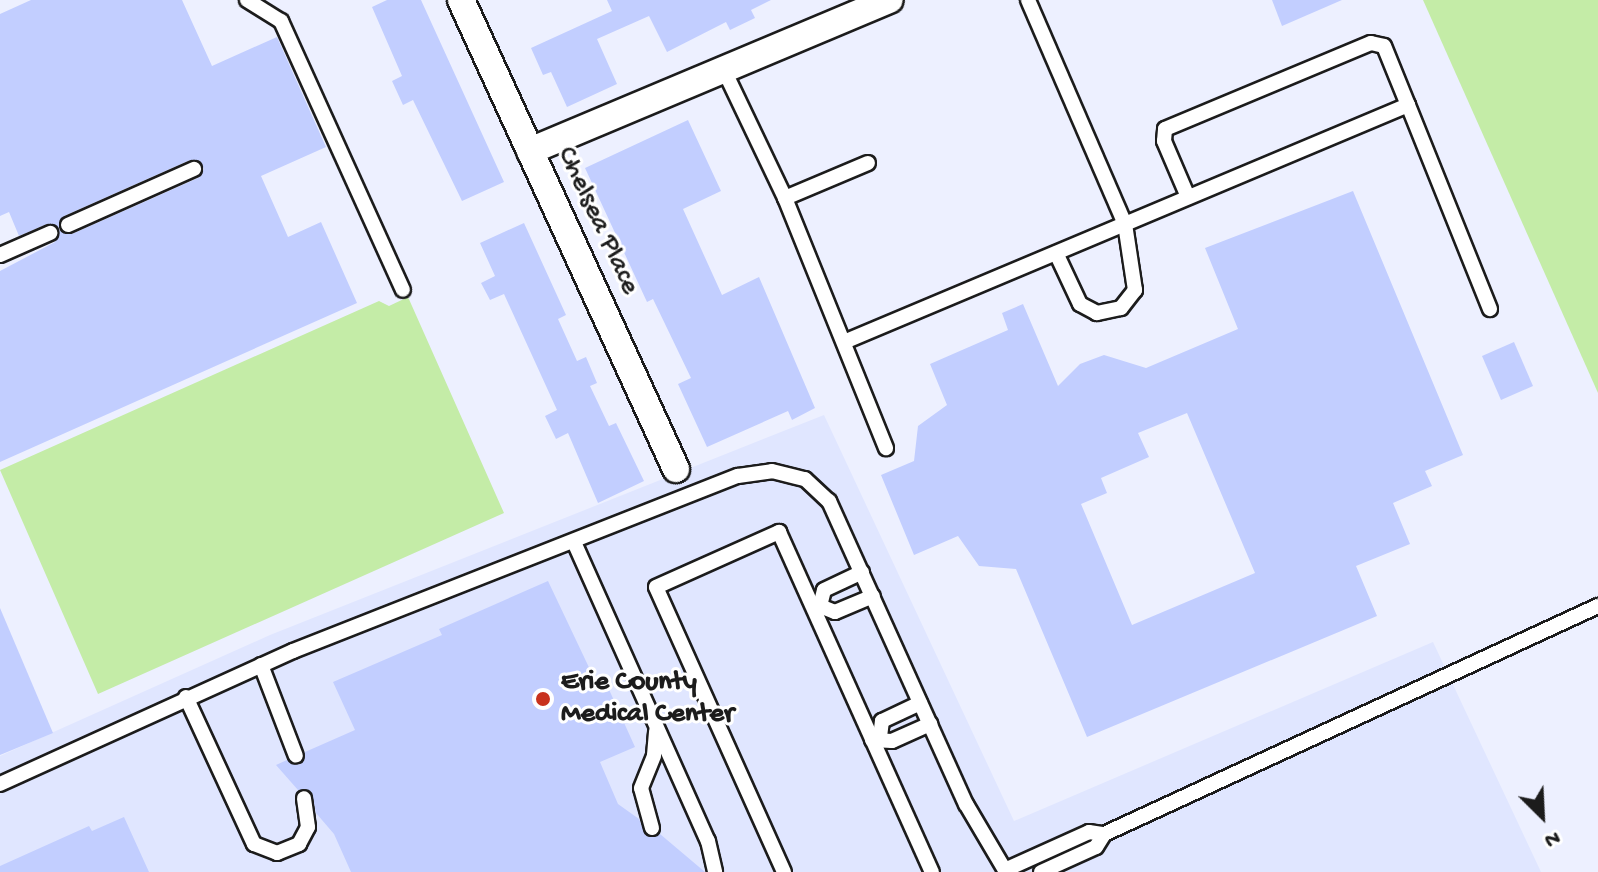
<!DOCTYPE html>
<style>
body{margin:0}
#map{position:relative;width:1598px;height:872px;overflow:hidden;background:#edf0ff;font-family:"Gochi Hand",sans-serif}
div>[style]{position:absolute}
.built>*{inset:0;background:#e0e6ff}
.green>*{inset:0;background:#c4eca7}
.building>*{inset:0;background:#c2ceff}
.roads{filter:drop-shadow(2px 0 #1c1c1c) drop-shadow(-2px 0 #1c1c1c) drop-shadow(0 2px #1c1c1c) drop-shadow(0 -2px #1c1c1c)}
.service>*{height:14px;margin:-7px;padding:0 7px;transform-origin:7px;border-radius:7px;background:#fff}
.minor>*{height:26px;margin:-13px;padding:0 13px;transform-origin:13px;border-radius:13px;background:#fff}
.dots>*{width:22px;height:22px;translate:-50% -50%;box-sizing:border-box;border:4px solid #fff;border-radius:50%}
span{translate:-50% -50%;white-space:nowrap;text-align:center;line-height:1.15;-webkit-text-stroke:6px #fff;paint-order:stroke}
.street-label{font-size:28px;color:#1c1c1c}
.poi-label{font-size:28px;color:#1c1c1c;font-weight:700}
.left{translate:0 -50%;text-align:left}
.north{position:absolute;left:1502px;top:776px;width:80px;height:80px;-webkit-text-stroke:6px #fff;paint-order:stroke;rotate:156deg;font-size:22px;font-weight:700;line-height:32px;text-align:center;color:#1c1c1c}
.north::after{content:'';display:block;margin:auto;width:28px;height:36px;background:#1c1c1c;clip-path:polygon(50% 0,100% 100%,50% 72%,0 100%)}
</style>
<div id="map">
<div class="built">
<i style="clip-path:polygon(824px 415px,1014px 821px,1433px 642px,1541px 872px,0 872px,0 756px,270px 635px)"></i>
</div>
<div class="green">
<i style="clip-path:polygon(1423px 0,1598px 0,1598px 393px)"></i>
<i style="clip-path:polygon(408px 297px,504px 513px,98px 694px,0 470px,379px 301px,389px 306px)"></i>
</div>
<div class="building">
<i style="clip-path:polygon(31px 0,182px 0,212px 66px,277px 37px,326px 147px,261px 176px,288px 237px,321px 222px,357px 303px,0 462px,0 271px,55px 242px,59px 230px,72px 234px,198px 178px,204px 169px,199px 161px,190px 160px,64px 216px,59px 228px,47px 224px,19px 236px,9px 212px,0 216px,0 14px)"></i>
<i style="clip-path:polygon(387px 0,421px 0,504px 182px,462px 201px,413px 100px,403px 105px,392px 81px,402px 76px,372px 7px)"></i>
<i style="clip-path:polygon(607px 0,771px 0,751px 10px,755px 18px,730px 30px,726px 22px,667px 52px,649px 16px,597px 39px,617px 84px,567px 107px,551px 72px,543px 75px,531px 48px,612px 11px)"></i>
<i style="clip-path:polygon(1272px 0,1342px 0,1282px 26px)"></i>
<i style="clip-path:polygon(688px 120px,721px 191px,683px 209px,722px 295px,759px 277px,815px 408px,792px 420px,788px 411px,707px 447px,678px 384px,691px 378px,653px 299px,647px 302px,585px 168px)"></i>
<i style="clip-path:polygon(evenodd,1353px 191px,1463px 455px,1425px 471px,1432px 486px,1393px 503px,1410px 544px,1356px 566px,1377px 616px,1087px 737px,1016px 569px,979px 566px,958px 536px,914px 555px,881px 475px,914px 461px,918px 426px,947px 405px,930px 364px,1008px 330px,1002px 313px,1023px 304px,1058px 386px,1080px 364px,1104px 355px,1146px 368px,1238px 329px,1205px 248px,1353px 191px,1187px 413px,1255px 573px,1132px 625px,1081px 504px,1107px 493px,1101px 478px,1149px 457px,1138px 433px,1187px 413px)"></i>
<i style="clip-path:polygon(524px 223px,566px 315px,558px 319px,577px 361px,586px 357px,597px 383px,590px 386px,609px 426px,616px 423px,644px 481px,598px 503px,568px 433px,556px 439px,545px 416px,557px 410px,504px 294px,490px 300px,481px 283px,495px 276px,480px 243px)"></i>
<i style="clip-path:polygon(1514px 342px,1533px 386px,1501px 400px,1482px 356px)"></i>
<i style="clip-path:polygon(548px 581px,594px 678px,602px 674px,635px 747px,600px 762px,618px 804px,639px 819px,646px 836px,660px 834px,705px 872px,351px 872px,334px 834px,316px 813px,312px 793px,298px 790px,276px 765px,287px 760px,300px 765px,305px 752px,355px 730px,333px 682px,442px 635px,439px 629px)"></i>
<i style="clip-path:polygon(0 608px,53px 733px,0 755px)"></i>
<i style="clip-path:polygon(124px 817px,149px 872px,0 872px,0 866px,89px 826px,92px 831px)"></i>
</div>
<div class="roads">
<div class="service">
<i style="left:247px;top:0;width:40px;rotate:32deg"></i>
<i style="left:281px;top:21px;width:295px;rotate:65.6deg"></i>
<i style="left:1028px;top:0;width:244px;rotate:66.6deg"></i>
<i style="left:1125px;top:224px;width:307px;rotate:-22.8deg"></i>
<i style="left:1408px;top:105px;width:220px;rotate:68.1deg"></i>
<i style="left:724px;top:70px;width:142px;rotate:64.5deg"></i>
<i style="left:785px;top:198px;width:270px;rotate:68deg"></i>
<i style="left:1188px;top:197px;width:61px;rotate:-113.2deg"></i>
<i style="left:1164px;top:141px;width:12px;rotate:-85deg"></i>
<i style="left:1165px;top:129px;width:223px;rotate:-22.7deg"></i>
<i style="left:1371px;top:43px;width:13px;rotate:13deg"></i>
<i style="left:1384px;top:46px;width:64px;rotate:67.9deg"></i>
<i style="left:785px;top:198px;width:90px;rotate:-22.9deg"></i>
<i style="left:68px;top:225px;width:138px;rotate:-24deg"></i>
<i style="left:0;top:255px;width:55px;rotate:-23.7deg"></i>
<i style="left:844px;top:342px;width:305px;rotate:-22.8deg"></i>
<i style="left:1125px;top:224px;width:67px;rotate:81.4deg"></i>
<i style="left:1135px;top:290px;width:23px;rotate:128deg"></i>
<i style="left:1121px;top:308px;width:25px;rotate:168deg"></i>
<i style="left:1097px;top:313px;width:19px;rotate:-152deg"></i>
<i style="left:1080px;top:304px;width:56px;rotate:-115.2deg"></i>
<i style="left:574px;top:542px;width:328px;rotate:65.9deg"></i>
<i style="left:708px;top:841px;width:32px;rotate:77deg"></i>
<i style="left:820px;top:606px;width:16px;rotate:-76deg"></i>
<i style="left:824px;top:590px;width:42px;rotate:-25.3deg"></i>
<i style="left:820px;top:606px;width:16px;rotate:22deg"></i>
<i style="left:835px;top:612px;width:41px;rotate:-22.8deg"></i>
<i style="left:261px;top:665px;width:97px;rotate:69deg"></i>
<i style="left:186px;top:697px;width:162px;rotate:65.2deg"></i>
<i style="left:254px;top:844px;width:25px;rotate:21deg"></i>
<i style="left:277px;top:853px;width:24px;rotate:-22deg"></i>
<i style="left:299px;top:844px;width:19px;rotate:-62deg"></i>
<i style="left:308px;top:827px;width:29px;rotate:-98deg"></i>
<i style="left:880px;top:737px;width:16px;rotate:-83deg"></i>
<i style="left:882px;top:721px;width:42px;rotate:-25.3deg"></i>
<i style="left:872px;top:740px;width:20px;rotate:3deg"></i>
<i style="left:892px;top:741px;width:42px;rotate:-24.1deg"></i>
<i style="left:0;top:784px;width:322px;rotate:-24.4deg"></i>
<i style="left:293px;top:651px;width:478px;rotate:-21.5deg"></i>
<i style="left:738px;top:476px;width:34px;rotate:-8deg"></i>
<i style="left:772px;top:471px;width:34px;rotate:14deg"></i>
<i style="left:805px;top:479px;width:33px;rotate:43deg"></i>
<i style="left:829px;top:501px;width:333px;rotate:65.7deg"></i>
<i style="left:966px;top:804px;width:79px;rotate:59.5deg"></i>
<i style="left:652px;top:828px;width:41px;rotate:-105.4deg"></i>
<i style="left:641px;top:788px;width:35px;rotate:-68deg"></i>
<i style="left:654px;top:755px;width:24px;rotate:-85deg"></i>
<i style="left:1005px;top:870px;width:92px;rotate:-24.3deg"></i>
<i style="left:1089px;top:832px;width:15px;rotate:8deg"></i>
<i style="left:1104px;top:834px;width:544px;rotate:-24.78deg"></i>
<i style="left:784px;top:872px;width:312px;rotate:-114.2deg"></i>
<i style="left:656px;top:587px;width:135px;rotate:-24.1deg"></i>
<i style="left:779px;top:532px;width:373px;rotate:65.8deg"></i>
<i style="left:1041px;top:872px;width:60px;rotate:-24.4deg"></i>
<i style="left:1096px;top:847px;width:15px;rotate:-58deg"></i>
</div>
<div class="minor">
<i style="left:461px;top:0;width:516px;rotate:65.37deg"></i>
<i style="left:530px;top:151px;width:390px;rotate:-22.8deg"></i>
</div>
</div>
<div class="dots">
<i style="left:543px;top:699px;background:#c8321e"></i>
</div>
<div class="street-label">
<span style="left:597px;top:221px;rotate:65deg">Chelsea Place</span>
</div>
<div class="poi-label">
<span class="left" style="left:561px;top:699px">Erie County<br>Medical Center</span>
</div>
<div class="north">N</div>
</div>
